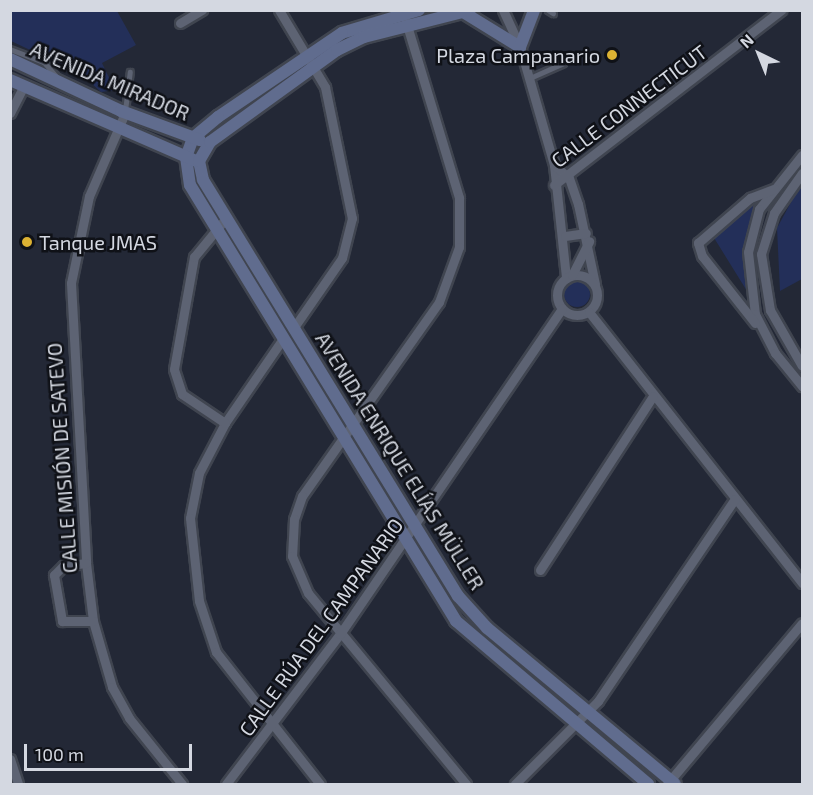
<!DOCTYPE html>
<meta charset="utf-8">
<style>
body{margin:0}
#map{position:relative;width:813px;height:795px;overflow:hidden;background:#232836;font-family:"Exo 2",sans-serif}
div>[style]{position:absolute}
.green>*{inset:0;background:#232f59}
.round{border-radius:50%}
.roads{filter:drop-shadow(2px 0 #404550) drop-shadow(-2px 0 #404550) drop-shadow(0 2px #404550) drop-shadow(0 -2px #404550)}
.lane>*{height:4.5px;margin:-2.25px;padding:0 2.25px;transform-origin:2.25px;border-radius:2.25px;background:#5d6373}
.street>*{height:9px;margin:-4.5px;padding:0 4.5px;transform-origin:4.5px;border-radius:4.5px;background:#5d6373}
.street>.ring{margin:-4.5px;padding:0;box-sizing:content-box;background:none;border:9px solid #5d6373;border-radius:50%}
.secondary>*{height:12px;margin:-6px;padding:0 6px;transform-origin:6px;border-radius:6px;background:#606c8e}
.dots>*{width:16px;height:16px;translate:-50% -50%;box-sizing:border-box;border:3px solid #0f1117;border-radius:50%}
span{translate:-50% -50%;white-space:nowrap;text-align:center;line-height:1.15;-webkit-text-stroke:5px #0f1117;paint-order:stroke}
.poi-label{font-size:20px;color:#d4d8e1}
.right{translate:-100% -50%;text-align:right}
.left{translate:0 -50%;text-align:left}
.street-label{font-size:20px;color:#d4d8e1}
.frame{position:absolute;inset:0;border:12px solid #d4d8e1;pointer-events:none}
.north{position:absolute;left:729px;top:24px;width:60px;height:60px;-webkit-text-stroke:4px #0f1117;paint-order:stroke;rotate:317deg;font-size:16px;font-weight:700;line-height:24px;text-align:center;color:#d4d8e1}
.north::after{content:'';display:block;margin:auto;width:21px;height:27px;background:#d4d8e1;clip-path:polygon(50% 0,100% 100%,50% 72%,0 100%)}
.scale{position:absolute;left:24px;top:744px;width:168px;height:27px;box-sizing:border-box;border:3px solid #d4d8e1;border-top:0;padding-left:8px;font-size:18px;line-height:21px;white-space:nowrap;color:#d4d8e1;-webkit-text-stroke:4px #0f1117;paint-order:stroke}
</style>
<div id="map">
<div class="green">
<i style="clip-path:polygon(10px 11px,117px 11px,136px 45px,102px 63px,115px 90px,101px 92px,81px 74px,11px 41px)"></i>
<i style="clip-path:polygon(778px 178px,754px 237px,760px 312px,711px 233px)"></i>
<i style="clip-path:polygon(802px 182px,802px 279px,780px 291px,777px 228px)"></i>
<i class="round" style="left:564px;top:281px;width:26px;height:26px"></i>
</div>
<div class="roads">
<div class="lane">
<i style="left:548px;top:10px;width:6px;rotate:31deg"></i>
<i style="left:10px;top:49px;width:36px;rotate:21deg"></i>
<i style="left:44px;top:62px;width:23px;rotate:49deg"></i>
<i style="left:530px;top:78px;width:36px;rotate:-24deg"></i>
<i style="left:125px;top:111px;width:39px;rotate:-83deg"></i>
</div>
<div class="street">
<i style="left:279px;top:10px;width:90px;rotate:59.1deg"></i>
<i style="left:325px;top:87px;width:134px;rotate:78.4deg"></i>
<i style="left:352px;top:218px;width:41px;rotate:104deg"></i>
<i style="left:342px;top:258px;width:83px;rotate:124.7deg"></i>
<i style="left:503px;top:10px;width:41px;rotate:65.3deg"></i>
<i style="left:520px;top:47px;width:123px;rotate:73.9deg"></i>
<i style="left:554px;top:165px;width:114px;rotate:83.9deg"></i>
<i style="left:406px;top:22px;width:184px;rotate:73.2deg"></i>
<i style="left:459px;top:198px;width:49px;rotate:90deg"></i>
<i style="left:459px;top:247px;width:59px;rotate:110deg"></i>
<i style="left:439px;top:302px;width:237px;rotate:125.2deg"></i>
<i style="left:302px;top:496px;width:24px;rotate:109deg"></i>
<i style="left:294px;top:519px;width:37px;rotate:93deg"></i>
<i style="left:292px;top:556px;width:40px;rotate:66.6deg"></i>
<i style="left:308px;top:593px;width:248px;rotate:50.4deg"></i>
<i style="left:180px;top:23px;width:26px;rotate:-31deg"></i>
<i style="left:10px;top:113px;width:31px;rotate:-63deg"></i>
<i style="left:125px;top:113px;width:90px;rotate:113.4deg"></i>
<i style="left:89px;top:196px;width:89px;rotate:101.7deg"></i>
<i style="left:71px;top:283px;width:280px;rotate:86.9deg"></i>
<i style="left:86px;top:563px;width:58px;rotate:83.1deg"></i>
<i style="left:93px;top:621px;width:69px;rotate:73.9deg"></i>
<i style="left:112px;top:687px;width:35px;rotate:61deg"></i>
<i style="left:129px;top:718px;width:85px;rotate:51.2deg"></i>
<i style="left:802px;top:155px;width:69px;rotate:128.5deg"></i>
<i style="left:759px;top:209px;width:44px;rotate:104.3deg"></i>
<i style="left:748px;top:252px;width:62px;rotate:83.6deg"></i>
<i style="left:755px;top:314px;width:44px;rotate:62.9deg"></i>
<i style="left:775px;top:353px;width:43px;rotate:50.7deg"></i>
<i style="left:554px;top:165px;width:20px;rotate:41deg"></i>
<i style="left:569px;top:178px;width:28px;rotate:71deg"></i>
<i style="left:578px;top:204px;width:82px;rotate:78deg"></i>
<i style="left:802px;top:173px;width:49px;rotate:125deg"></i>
<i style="left:774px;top:213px;width:43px;rotate:107.6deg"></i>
<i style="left:761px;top:254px;width:57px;rotate:80.9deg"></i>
<i style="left:770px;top:310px;width:64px;rotate:60.3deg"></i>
<i style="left:554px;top:185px;width:287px;rotate:-37.6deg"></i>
<i style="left:565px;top:236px;width:21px;rotate:-8deg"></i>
<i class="ring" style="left:557px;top:275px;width:31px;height:31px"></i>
<i style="left:572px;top:275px;width:38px;rotate:-63deg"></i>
<i style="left:589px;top:312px;width:345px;rotate:51.8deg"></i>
<i style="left:755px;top:323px;width:85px;rotate:-128.3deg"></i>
<i style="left:702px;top:256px;width:14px;rotate:-107deg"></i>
<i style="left:698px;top:243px;width:69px;rotate:-40.9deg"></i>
<i style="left:750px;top:198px;width:26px;rotate:-21deg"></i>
<i style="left:282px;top:340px;width:101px;rotate:124.5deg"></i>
<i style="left:225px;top:423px;width:56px;rotate:117.5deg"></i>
<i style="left:199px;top:473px;width:46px;rotate:101.3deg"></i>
<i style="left:190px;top:518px;width:83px;rotate:83.8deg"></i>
<i style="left:199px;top:601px;width:54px;rotate:71.6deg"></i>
<i style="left:216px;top:652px;width:168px;rotate:51.8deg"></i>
<i style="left:225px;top:423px;width:52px;rotate:-146deg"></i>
<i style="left:182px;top:394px;width:26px;rotate:-108deg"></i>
<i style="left:174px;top:369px;width:114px;rotate:-79.9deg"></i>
<i style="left:194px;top:257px;width:50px;rotate:-50.6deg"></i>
<i style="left:86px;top:563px;width:23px;rotate:173deg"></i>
<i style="left:63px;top:566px;width:13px;rotate:135deg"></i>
<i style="left:54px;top:575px;width:47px;rotate:80.1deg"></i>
<i style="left:62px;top:621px;width:31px"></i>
<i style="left:540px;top:570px;width:207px;rotate:-57deg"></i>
<i style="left:10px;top:759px;width:26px;rotate:72deg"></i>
<i style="left:226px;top:784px;width:188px;rotate:-52.8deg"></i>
<i style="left:340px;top:634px;width:394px;rotate:-55.7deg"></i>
<i style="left:515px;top:784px;width:117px;rotate:-45deg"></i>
<i style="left:598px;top:701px;width:244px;rotate:-55.9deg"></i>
<i style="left:667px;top:784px;width:210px;rotate:-50deg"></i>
</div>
<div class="secondary">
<i style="left:419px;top:10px;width:80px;rotate:163.4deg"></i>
<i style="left:342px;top:33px;width:150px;rotate:145.9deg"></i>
<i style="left:218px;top:117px;width:33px;rotate:140deg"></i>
<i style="left:193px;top:138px;width:20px;rotate:110deg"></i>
<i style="left:186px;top:157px;width:28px;rotate:82deg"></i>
<i style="left:190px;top:185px;width:511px;rotate:58.61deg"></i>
<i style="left:456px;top:621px;width:252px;rotate:40.3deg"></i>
<i style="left:463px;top:12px;width:67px;rotate:31.6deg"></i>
<i style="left:520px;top:47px;width:40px;rotate:-69deg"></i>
<i style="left:10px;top:59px;width:123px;rotate:25.1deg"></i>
<i style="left:121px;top:111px;width:84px;rotate:20.2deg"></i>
<i style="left:10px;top:80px;width:201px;rotate:23.5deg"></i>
<i style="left:199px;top:161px;width:19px;rotate:78deg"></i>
<i style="left:203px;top:180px;width:488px;rotate:58.5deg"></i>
<i style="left:458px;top:596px;width:43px;rotate:47.8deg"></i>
<i style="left:487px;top:628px;width:244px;rotate:39.7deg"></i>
<i style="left:199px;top:161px;width:22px;rotate:-60deg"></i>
<i style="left:210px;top:142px;width:157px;rotate:-35.9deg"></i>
<i style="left:337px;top:50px;width:30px;rotate:-26deg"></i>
<i style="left:364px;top:37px;width:109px;rotate:-14.3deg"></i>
</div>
</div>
<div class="dots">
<i style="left:612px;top:55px;background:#dcb233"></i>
<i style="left:27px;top:242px;background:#dcb233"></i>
</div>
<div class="poi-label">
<span class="right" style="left:600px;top:55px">Plaza Campanario</span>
<span class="left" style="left:39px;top:242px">Tanque JMAS</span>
</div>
<div class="street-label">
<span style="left:110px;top:81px;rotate:23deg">AVENIDA MIRADOR</span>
<span style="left:629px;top:106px;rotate:-37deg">CALLE CONNECTICUT</span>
<span style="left:62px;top:458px;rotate:-94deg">CALLE MISIÓN DE SATEVO</span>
<span style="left:400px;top:461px;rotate:58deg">AVENIDA ENRIQUE ELÍAS MÜLLER</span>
<span style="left:321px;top:627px;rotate:-54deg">CALLE RÚA DEL CAMPANARIO</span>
</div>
<div class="frame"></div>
<div class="north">N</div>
<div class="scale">100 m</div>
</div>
